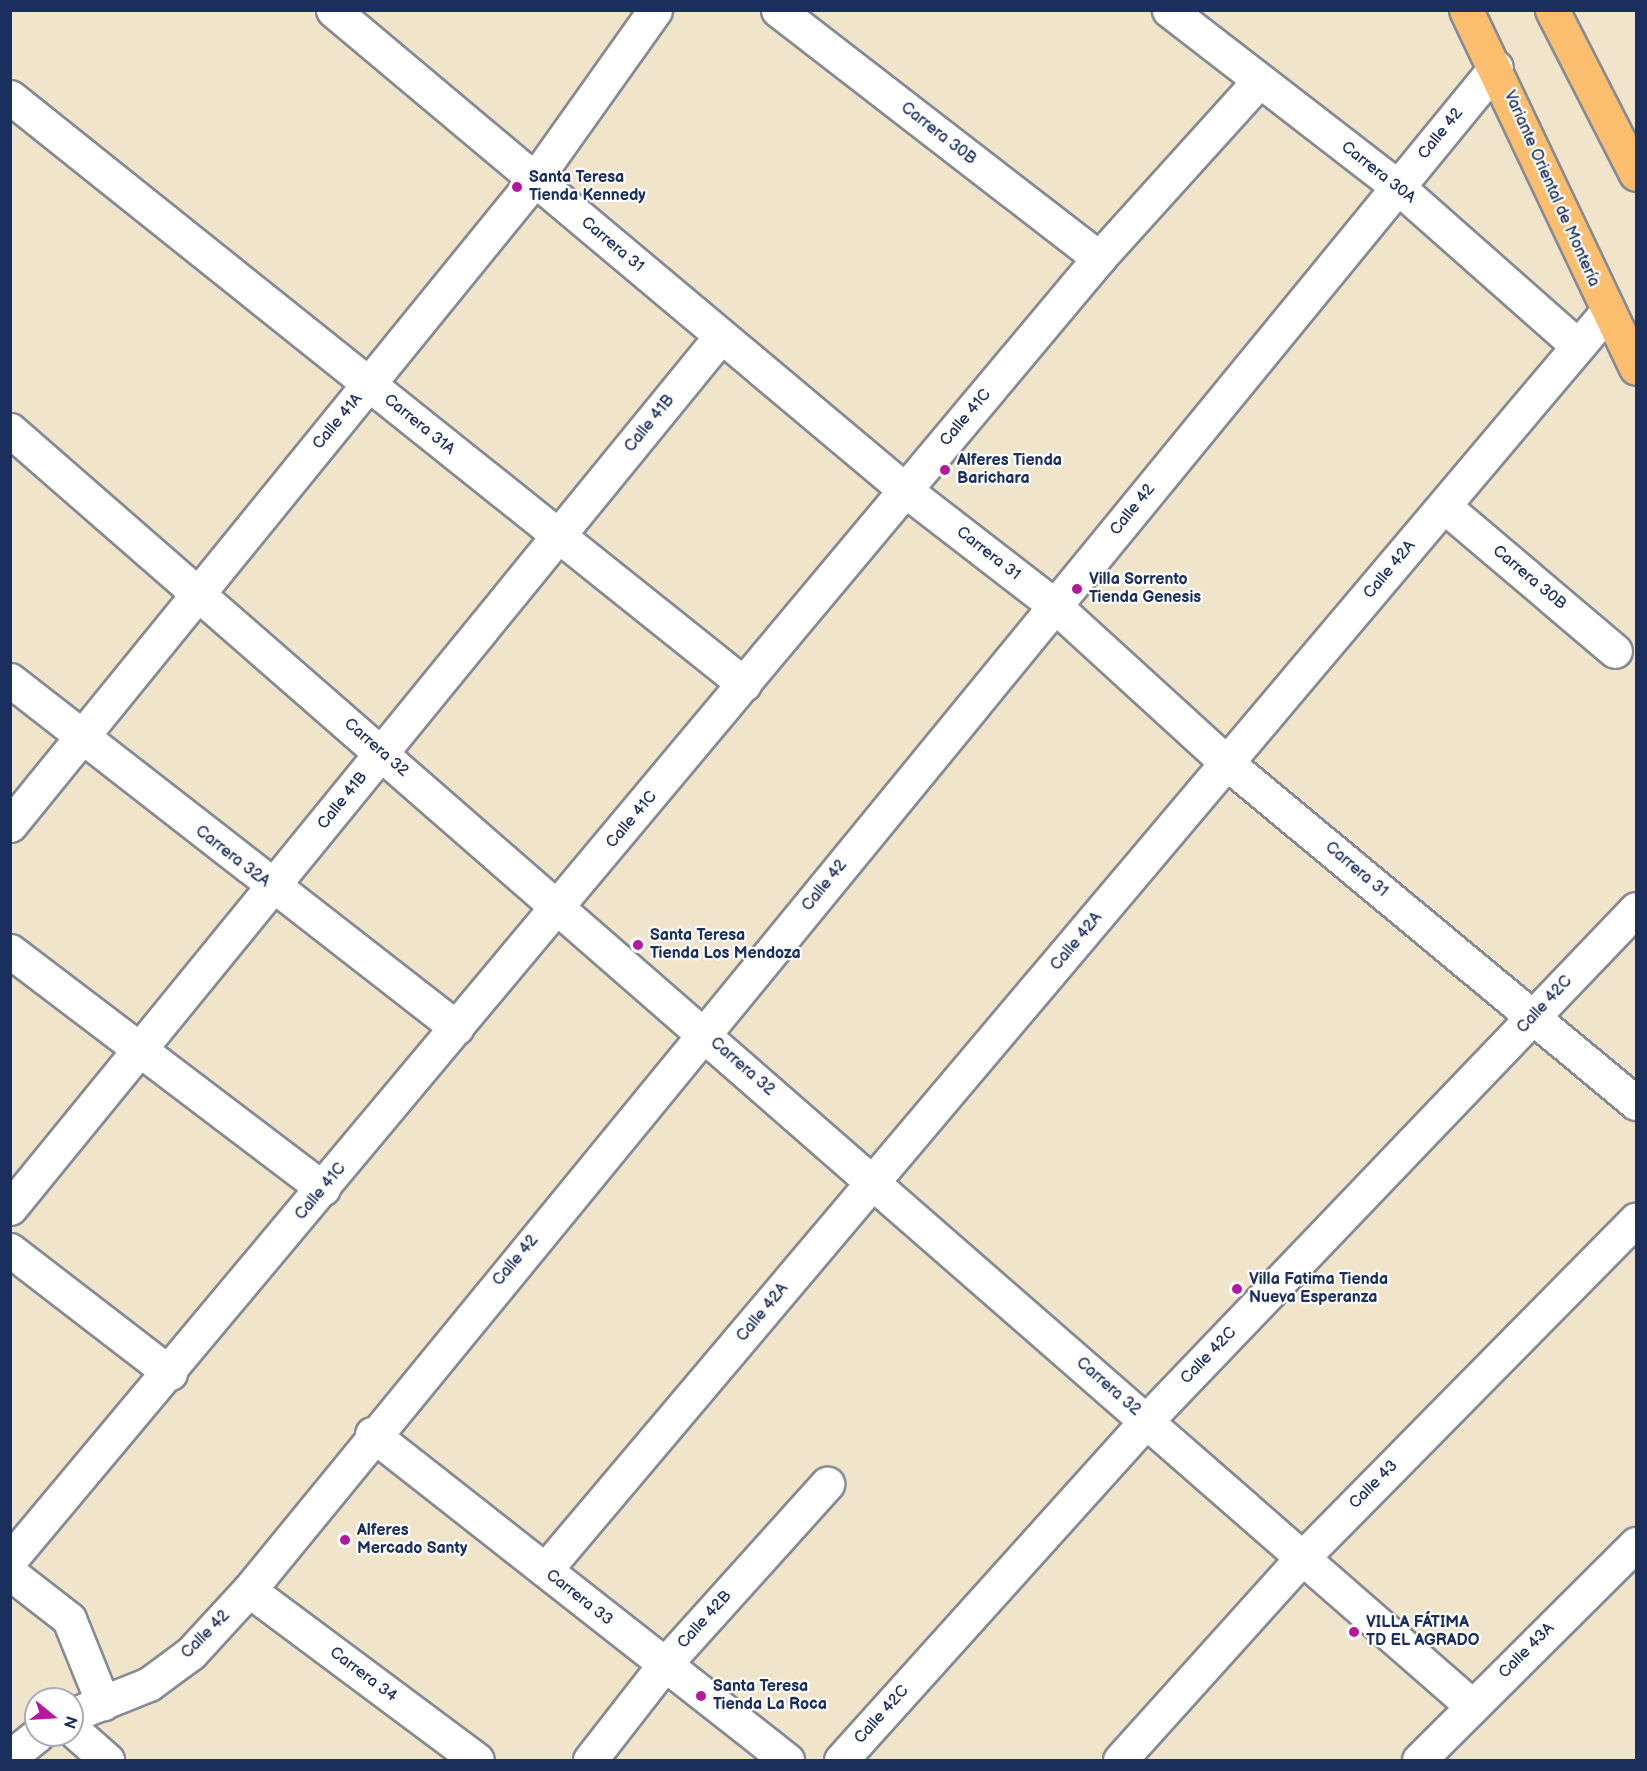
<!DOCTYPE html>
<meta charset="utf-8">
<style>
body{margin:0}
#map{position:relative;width:1647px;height:1771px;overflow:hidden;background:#f0e5ca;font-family:"Balsamiq Sans",sans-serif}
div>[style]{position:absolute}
.roads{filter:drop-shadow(2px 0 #868a94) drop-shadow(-2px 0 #868a94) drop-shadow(0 2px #868a94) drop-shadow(0 -2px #868a94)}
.street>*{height:33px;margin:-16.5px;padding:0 16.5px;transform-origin:16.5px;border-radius:16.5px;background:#fff}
.highway>*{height:33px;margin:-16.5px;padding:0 16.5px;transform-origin:16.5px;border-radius:16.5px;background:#fbbe6e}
.dots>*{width:16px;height:16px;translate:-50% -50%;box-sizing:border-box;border:3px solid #fff;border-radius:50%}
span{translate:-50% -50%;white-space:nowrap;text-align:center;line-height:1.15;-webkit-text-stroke:4.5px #fff;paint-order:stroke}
.street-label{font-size:16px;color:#1b2f5e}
.poi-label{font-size:16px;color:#1b2f5e;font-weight:700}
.left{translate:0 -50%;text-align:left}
.frame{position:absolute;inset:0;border:12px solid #1b2f5e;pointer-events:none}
.north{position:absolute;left:24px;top:1687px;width:60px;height:60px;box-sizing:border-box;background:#fff;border:2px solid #a4acbf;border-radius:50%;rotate:108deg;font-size:16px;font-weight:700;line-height:24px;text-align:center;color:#1b2f5e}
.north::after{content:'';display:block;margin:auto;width:21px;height:27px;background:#b5179e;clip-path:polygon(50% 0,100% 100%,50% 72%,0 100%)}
</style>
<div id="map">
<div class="roads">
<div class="street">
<i style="left:333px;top:10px;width:747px;rotate:40deg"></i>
<i style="left:905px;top:490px;width:190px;rotate:37.7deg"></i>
<i style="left:1055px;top:606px;width:233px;rotate:42.4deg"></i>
<i style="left:1227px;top:763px;width:532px;rotate:39.74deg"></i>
<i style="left:778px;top:10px;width:406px;rotate:37.7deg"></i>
<i style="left:1169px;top:10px;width:289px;rotate:37.7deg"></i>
<i style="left:1398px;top:187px;width:240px;rotate:41.5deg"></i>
<i style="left:10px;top:97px;width:940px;rotate:38.65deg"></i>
<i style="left:10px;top:430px;width:1941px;rotate:41.11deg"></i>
<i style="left:1444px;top:506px;width:224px;rotate:40.3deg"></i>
<i style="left:10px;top:680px;width:566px;rotate:37.9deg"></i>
<i style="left:10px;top:825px;width:832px;rotate:-50.9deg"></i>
<i style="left:535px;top:179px;width:207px;rotate:-54.6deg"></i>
<i style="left:10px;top:951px;width:393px;rotate:37.2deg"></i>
<i style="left:10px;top:1208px;width:1124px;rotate:-50.81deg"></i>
<i style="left:10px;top:1250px;width:202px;rotate:37.6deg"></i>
<i style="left:372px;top:1434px;width:528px;rotate:38.15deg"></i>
<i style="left:10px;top:1560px;width:1697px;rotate:-50.09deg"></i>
<i style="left:1099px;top:258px;width:237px;rotate:-47.9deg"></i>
<i style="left:545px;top:1570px;width:1646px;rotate:-49.83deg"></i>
<i style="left:10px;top:1573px;width:75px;rotate:37.9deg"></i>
<i style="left:69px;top:1619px;width:91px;rotate:68deg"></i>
<i style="left:249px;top:1590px;width:284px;rotate:36.7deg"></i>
<i style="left:72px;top:1715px;width:83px;rotate:-21.9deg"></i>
<i style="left:149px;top:1684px;width:52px;rotate:-36.4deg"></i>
<i style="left:191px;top:1653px;width:86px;rotate:-47.4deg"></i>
<i style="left:249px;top:1590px;width:1968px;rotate:-50.69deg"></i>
<i style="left:72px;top:1729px;width:47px;rotate:41.5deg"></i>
<i style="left:10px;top:1757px;width:35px;rotate:-39deg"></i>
<i style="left:590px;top:1760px;width:120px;rotate:-52.1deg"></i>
<i style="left:664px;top:1665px;width:244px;rotate:-48deg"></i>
<i style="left:841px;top:1760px;width:457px;rotate:-48deg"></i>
<i style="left:1147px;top:1420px;width:707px;rotate:-46.26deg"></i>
<i style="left:1120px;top:1760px;width:273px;rotate:-48deg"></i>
<i style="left:1303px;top:1557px;width:474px;rotate:-45.4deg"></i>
<i style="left:1419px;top:1760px;width:306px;rotate:-44.9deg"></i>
</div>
<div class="highway">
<i style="left:1466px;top:10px;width:396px;rotate:64.6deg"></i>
<i style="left:1552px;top:10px;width:184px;rotate:62.9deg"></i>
</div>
</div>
<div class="dots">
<i style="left:517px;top:187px;background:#b5179e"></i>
<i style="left:945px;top:470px;background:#b5179e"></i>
<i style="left:1077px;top:589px;background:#b5179e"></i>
<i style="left:638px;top:945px;background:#b5179e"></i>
<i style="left:1237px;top:1289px;background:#b5179e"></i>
<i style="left:345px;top:1540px;background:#b5179e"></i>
<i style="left:1354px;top:1632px;background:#b5179e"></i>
<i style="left:701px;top:1696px;background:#b5179e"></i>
</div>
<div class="street-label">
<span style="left:938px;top:134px;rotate:38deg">Carrera 30B</span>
<span style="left:1441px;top:134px;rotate:-51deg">Calle 42</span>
<span style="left:1378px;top:173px;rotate:38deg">Carrera 30A</span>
<span style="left:1551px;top:189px;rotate:66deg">Variante Oriental de Montería</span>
<span style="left:612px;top:245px;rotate:40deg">Carrera 31</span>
<span style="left:966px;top:418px;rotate:-50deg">Calle 41C</span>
<span style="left:338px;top:422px;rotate:-50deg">Calle 41A</span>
<span style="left:650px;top:424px;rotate:-51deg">Calle 41B</span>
<span style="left:419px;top:425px;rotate:39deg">Carrera 31A</span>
<span style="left:1133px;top:510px;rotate:-51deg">Calle 42</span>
<span style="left:988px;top:554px;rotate:38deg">Carrera 31</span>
<span style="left:1390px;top:570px;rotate:-50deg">Calle 42A</span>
<span style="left:1529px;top:578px;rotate:40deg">Carrera 30B</span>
<span style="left:376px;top:748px;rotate:41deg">Carrera 32</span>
<span style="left:343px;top:801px;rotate:-51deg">Calle 41B</span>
<span style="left:632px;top:820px;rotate:-50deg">Calle 41C</span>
<span style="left:232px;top:857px;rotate:38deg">Carrera 32A</span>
<span style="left:1356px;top:870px;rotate:40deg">Carrera 31</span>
<span style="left:825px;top:886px;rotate:-51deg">Calle 42</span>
<span style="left:1077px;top:942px;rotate:-50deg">Calle 42A</span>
<span style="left:1545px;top:1005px;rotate:-47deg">Calle 42C</span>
<span style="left:742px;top:1067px;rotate:41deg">Carrera 32</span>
<span style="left:321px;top:1192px;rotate:-50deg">Calle 41C</span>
<span style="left:516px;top:1261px;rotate:-50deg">Calle 42</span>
<span style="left:763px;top:1313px;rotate:-50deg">Calle 42A</span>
<span style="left:1209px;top:1356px;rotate:-46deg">Calle 42C</span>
<span style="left:1108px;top:1387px;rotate:41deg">Carrera 32</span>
<span style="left:1374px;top:1485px;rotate:-45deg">Calle 43</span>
<span style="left:579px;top:1598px;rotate:38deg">Carrera 33</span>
<span style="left:705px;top:1620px;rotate:-48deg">Calle 42B</span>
<span style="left:206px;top:1635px;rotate:-45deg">Calle 42</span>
<span style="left:1527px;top:1651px;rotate:-45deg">Calle 43A</span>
<span style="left:363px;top:1675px;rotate:37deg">Carrera 34</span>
<span style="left:882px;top:1715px;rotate:-48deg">Calle 42C</span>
</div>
<div class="poi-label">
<span class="left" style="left:529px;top:187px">Santa Teresa<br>Tienda Kennedy</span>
<span class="left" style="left:957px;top:470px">Alferes Tienda<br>Barichara</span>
<span class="left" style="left:1089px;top:589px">Villa Sorrento<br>Tienda Genesis</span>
<span class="left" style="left:650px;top:945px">Santa Teresa<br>Tienda Los Mendoza</span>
<span class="left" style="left:1249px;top:1289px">Villa Fatima Tienda<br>Nueva Esperanza</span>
<span class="left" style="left:357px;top:1540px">Alferes<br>Mercado Santy</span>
<span class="left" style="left:1366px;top:1632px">VILLA FÁTIMA<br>TD EL AGRADO</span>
<span class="left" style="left:713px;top:1696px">Santa Teresa<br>Tienda La Roca</span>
</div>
<div class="frame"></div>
<div class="north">N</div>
</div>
